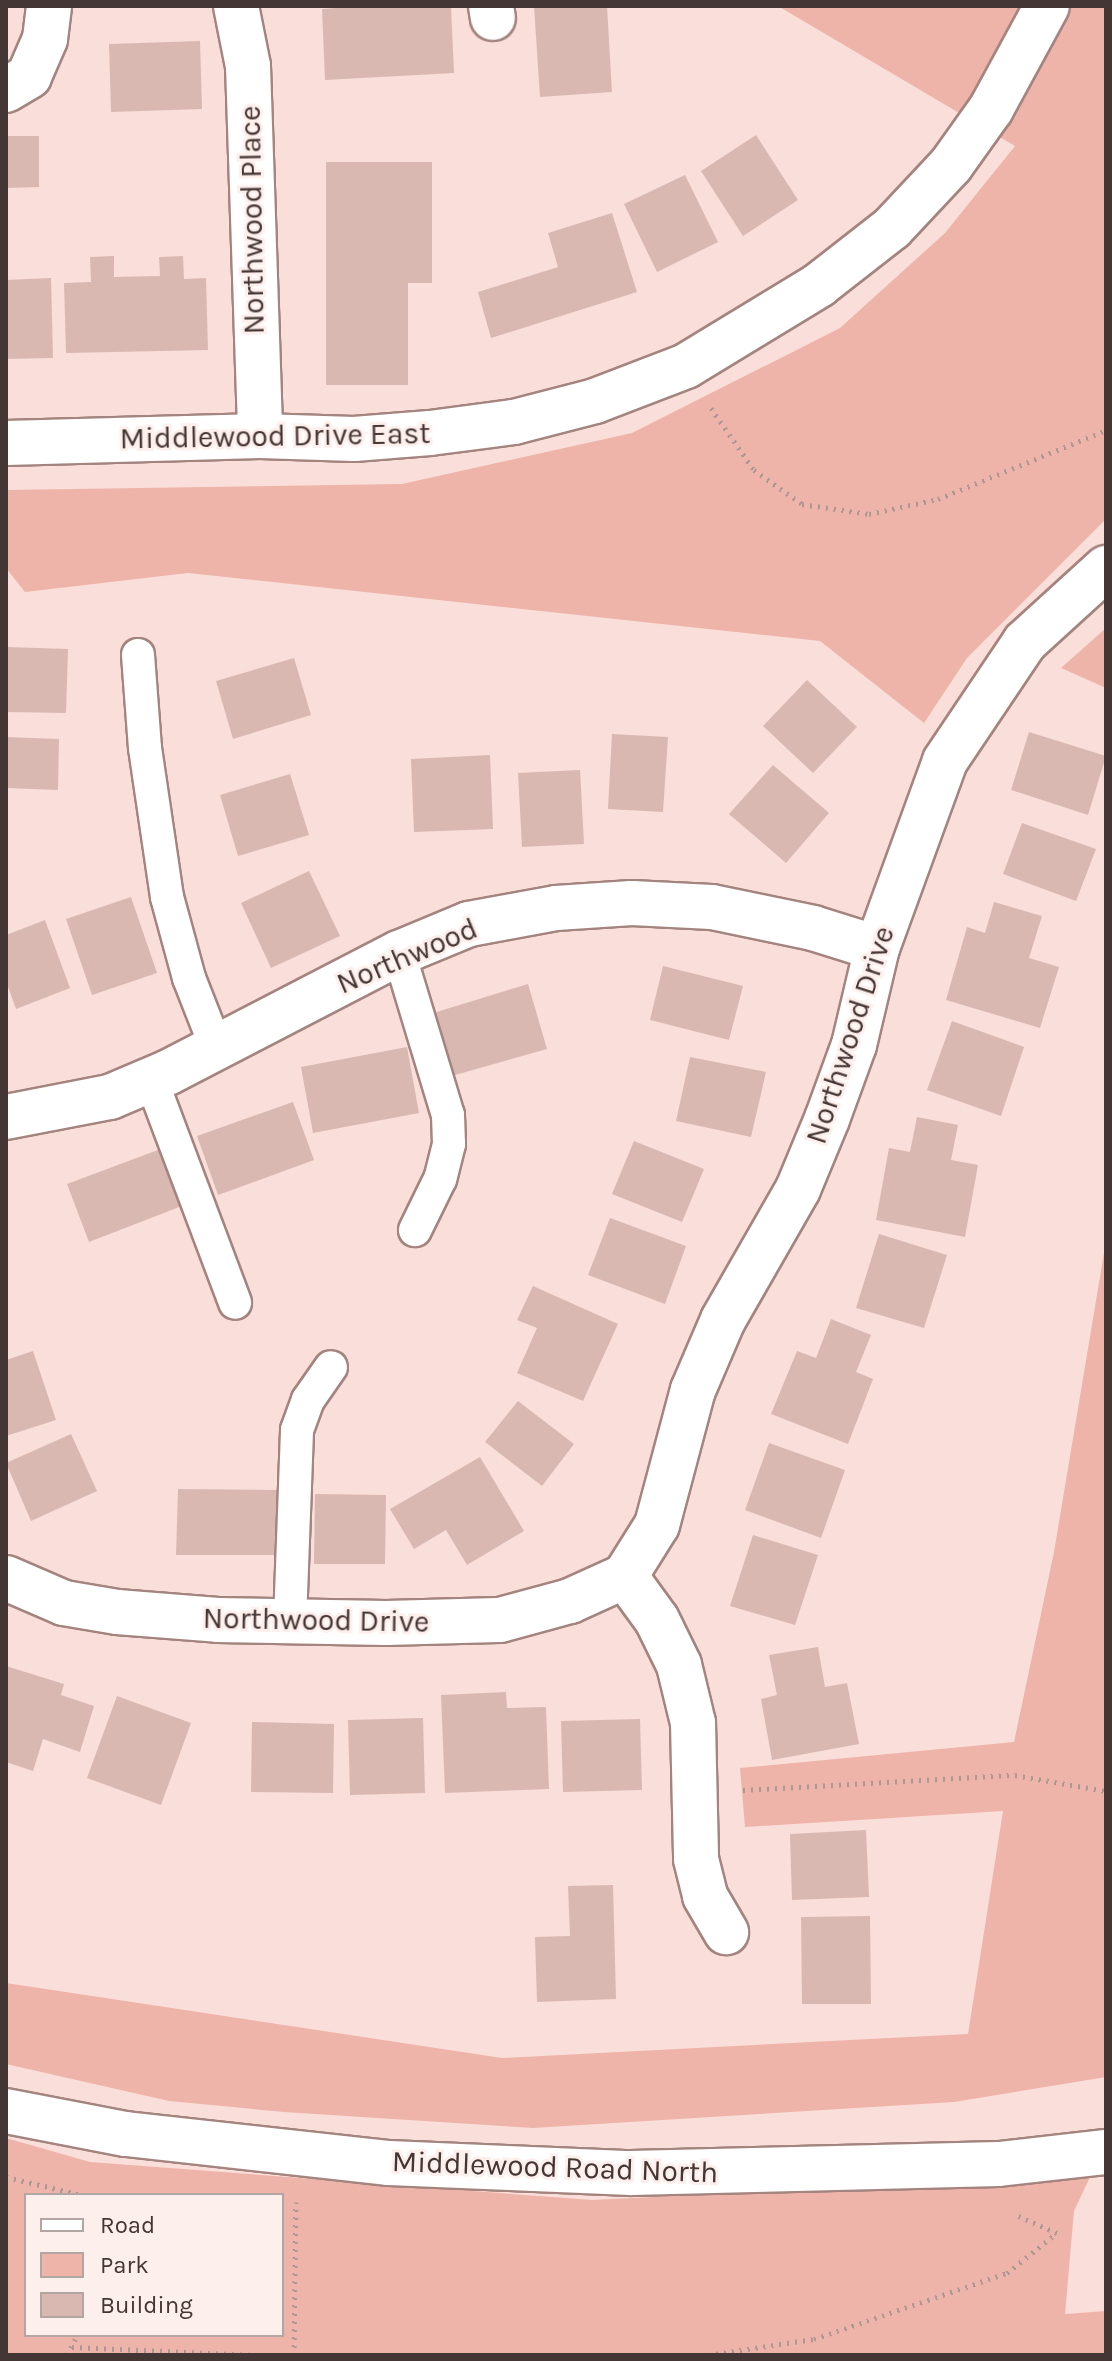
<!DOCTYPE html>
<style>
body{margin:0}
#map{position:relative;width:1112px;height:2361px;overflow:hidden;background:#faded9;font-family:Karla,sans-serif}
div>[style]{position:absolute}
.green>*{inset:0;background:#efb4a9}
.building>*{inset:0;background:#dab8b2}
.path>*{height:5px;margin-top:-2.5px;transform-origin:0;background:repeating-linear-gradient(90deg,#ad9793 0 2px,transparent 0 8px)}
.roads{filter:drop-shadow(2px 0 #a4847f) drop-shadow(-2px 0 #a4847f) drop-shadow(0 2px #a4847f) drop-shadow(0 -2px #a4847f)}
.service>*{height:32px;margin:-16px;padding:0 16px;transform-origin:16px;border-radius:16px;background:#fff}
.minor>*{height:44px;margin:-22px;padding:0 22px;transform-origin:22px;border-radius:22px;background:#fff}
.primary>*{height:44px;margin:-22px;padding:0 22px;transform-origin:22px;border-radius:22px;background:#fff}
span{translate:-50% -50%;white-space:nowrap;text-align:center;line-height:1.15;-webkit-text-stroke:6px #fdefec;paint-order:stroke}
.street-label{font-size:30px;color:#443634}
.frame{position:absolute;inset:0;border:8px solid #443634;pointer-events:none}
.legend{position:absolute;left:24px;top:2193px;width:260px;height:144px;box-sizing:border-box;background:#fdefec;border:2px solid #b3a5a2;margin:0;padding:10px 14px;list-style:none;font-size:24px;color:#443634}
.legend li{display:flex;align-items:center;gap:16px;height:40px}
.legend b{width:40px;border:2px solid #b3a5a2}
</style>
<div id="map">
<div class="green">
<i style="clip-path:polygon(778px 6px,1106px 6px,1106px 519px,967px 658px,924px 723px,820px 641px,188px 573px,25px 592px,6px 568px,6px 490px,402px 484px,632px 433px,840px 328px,945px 233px,1015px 146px)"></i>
<i style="clip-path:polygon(1106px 628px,1106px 688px,1061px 668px)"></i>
<i style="clip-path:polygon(1106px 1241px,1106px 2077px,954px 2102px,533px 2128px,284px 2112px,169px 2101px,6px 2064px,6px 1983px,502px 2058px,968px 2034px,1003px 1811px,745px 1827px,740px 1768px,1014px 1742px,1054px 1552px)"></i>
<i style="clip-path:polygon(evenodd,6px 2138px,90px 2162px,592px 2200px,1091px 2175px,1074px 2211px,1065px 2314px,1106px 2311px,1106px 2355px,6px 2355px,6px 2138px,26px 2195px,282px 2195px,282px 2335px,26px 2335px,26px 2195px)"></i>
</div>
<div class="building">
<i style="clip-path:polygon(366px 6px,451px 6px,454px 73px,325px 80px,322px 9px)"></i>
<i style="clip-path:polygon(534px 6px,607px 6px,612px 92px,540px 97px)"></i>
<i style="clip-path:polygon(200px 41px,202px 109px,111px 112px,109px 44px)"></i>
<i style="clip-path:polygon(756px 135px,798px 200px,743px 236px,701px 171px)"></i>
<i style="clip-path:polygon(6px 136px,39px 136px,39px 187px,6px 188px)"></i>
<i style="clip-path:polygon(326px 162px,432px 162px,432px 283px,408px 283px,408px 385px,326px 385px)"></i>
<i style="clip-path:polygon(685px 175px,718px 242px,657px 272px,624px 204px)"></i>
<i style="clip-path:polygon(612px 213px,637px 292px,491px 338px,478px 292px,558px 267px,548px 233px)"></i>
<i style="clip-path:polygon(114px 256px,114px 277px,160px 276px,159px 257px,183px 256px,184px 279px,206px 278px,208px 350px,66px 353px,64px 283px,91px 282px,90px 257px)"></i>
<i style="clip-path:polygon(51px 278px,53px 358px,6px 359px,6px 280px)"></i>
<i style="clip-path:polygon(6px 647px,68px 649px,66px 713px,6px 712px)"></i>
<i style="clip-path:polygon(294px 658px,311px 715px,233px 739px,216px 681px)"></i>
<i style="clip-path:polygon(807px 680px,857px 727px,813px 773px,763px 726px)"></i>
<i style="clip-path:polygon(1029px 732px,1106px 756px,1088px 815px,1011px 790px)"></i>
<i style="clip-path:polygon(612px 734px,668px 737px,663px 812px,608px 809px)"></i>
<i style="clip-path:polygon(6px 737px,59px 739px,58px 790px,6px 788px)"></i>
<i style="clip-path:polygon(490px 755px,493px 829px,414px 832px,411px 759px)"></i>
<i style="clip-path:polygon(773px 765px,829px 813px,786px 863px,729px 814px)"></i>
<i style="clip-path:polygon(580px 770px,584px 844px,522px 847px,518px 773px)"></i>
<i style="clip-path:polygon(290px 774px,309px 835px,238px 856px,220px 795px)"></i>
<i style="clip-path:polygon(1022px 823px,1096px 849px,1076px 901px,1003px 874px)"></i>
<i style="clip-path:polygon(309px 871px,340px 936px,271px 968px,241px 903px)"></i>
<i style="clip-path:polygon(131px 897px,157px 973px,92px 995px,66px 919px)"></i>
<i style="clip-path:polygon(994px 902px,1042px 916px,1029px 958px,1059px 967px,1040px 1028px,946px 1000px,967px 927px,985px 933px)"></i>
<i style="clip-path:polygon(45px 920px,70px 988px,16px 1009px,6px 981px,6px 935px)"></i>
<i style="clip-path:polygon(663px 966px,743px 986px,729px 1040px,650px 1020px)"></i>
<i style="clip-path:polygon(528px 984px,547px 1049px,448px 1077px,430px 1014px)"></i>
<i style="clip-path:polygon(952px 1021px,1024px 1047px,1001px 1116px,927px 1090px)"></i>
<i style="clip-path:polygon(407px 1047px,419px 1113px,313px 1133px,301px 1067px)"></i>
<i style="clip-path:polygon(690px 1057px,766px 1072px,751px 1137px,676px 1121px)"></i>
<i style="clip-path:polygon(293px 1102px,314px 1160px,218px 1195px,197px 1136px)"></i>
<i style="clip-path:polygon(917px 1117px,958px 1125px,951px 1160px,978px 1165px,965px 1237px,876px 1220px,889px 1148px,910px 1152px)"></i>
<i style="clip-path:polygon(634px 1141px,704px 1169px,682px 1222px,612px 1194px)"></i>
<i style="clip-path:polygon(166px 1147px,187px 1204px,89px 1242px,67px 1184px)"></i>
<i style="clip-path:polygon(610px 1218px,686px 1246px,665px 1304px,588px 1275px)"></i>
<i style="clip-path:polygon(879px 1234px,947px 1255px,924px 1328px,856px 1308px)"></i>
<i style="clip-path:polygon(533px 1286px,618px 1324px,583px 1401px,517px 1373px,537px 1328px,517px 1320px)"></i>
<i style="clip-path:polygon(831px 1319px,871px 1335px,856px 1372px,873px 1379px,848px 1444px,771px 1414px,797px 1351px,816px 1358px)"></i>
<i style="clip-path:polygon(33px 1351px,56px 1420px,6px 1436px,6px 1360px)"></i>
<i style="clip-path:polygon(518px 1401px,574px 1444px,542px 1486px,485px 1442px)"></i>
<i style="clip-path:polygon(71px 1434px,97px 1491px,31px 1521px,6px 1463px)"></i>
<i style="clip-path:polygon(769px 1443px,845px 1470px,821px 1538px,745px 1510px)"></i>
<i style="clip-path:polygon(480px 1457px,524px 1531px,467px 1565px,446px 1530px,414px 1549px,390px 1509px)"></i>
<i style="clip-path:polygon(178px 1489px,284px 1490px,283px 1555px,176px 1555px)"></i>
<i style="clip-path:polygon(315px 1494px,386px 1495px,385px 1564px,314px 1564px)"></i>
<i style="clip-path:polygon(753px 1535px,818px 1555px,795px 1625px,730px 1606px)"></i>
<i style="clip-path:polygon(818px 1647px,825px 1687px,847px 1683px,859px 1744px,772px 1760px,761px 1699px,777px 1695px,769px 1655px)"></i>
<i style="clip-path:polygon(6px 1666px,64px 1684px,61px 1695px,94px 1706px,80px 1752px,43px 1739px,33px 1771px,6px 1762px)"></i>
<i style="clip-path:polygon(506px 1692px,507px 1708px,546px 1707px,549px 1789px,445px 1793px,441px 1695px)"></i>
<i style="clip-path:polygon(117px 1696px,191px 1723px,161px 1805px,87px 1778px)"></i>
<i style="clip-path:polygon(423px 1718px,425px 1793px,350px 1795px,348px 1720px)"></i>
<i style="clip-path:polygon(640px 1719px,642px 1790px,563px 1792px,561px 1721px)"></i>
<i style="clip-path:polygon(252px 1722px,334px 1724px,333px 1793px,251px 1792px)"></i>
<i style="clip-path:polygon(866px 1830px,869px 1897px,792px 1900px,790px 1834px)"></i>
<i style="clip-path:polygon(613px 1885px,616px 1999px,537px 2002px,535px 1937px,570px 1936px,568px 1886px)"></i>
<i style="clip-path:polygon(870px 1916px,871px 2004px,802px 2004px,801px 1917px)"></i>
</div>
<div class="path">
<i style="left:711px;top:408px;width:75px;rotate:55.3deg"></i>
<i style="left:754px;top:470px;width:59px;rotate:35.3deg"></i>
<i style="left:802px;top:504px;width:68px;rotate:8.5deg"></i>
<i style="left:869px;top:514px;width:71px;rotate:-12.3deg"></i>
<i style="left:938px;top:499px;width:182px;rotate:-22.3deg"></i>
<i style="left:743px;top:1790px;width:272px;rotate:-3.2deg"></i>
<i style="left:1015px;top:1775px;width:92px;rotate:10deg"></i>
<i style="left:6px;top:2177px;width:78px;rotate:13.3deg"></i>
<i style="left:72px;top:2347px;width:184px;rotate:2.5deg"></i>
<i style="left:67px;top:2355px;width:22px;rotate:-63deg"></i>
<i style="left:294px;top:2355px;width:153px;rotate:-89.3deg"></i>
<i style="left:708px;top:2355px;width:107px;rotate:-8.6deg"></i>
<i style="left:814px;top:2339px;width:204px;rotate:-18.9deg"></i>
<i style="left:1007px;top:2273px;width:64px;rotate:-38.7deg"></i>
<i style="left:1057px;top:2233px;width:47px;rotate:-156.2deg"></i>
</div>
<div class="roads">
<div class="service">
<i style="left:138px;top:655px;width:93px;rotate:85.7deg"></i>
<i style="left:145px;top:748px;width:151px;rotate:81.6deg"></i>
<i style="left:167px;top:897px;width:84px;rotate:74.8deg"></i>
<i style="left:189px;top:978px;width:74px;rotate:68.6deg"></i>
<i style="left:399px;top:953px;width:169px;rotate:73.2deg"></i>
<i style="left:448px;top:1115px;width:29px;rotate:88deg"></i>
<i style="left:449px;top:1144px;width:36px;rotate:104deg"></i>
<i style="left:440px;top:1179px;width:57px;rotate:116.1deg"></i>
<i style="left:151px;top:1079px;width:239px;rotate:69.4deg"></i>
<i style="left:290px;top:1622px;width:192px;rotate:-87.9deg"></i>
<i style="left:297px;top:1430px;width:32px;rotate:-70deg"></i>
<i style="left:308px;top:1400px;width:40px;rotate:-55.1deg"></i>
</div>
<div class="minor">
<i style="left:236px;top:6px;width:61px;rotate:78.7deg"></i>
<i style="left:248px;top:66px;width:370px;rotate:88.1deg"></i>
<i style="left:491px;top:6px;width:12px;rotate:81deg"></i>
<i style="left:6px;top:90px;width:27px;rotate:-31deg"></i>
<i style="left:29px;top:76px;width:40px;rotate:-66.6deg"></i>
<i style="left:45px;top:39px;width:33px;rotate:-83deg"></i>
<i style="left:6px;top:443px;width:254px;rotate:-1.6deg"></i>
<i style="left:260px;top:436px;width:94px;rotate:1.8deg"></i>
<i style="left:354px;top:439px;width:76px;rotate:-4.5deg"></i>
<i style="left:430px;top:433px;width:85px;rotate:-7.5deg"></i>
<i style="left:514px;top:422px;width:84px;rotate:-14.5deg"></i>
<i style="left:595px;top:401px;width:97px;rotate:-21deg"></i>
<i style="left:686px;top:366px;width:156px;rotate:-31.3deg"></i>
<i style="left:819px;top:285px;width:93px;rotate:-38deg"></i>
<i style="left:892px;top:228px;width:86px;rotate:-46.9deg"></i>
<i style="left:951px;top:165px;width:69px;rotate:-54.5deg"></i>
<i style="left:991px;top:109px;width:117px;rotate:-61.5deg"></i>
<i style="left:6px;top:1117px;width:106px;rotate:-10.9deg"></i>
<i style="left:110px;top:1097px;width:64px;rotate:-23deg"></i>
<i style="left:169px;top:1072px;width:259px;rotate:-27.4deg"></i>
<i style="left:399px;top:953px;width:76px;rotate:-22.5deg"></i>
<i style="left:469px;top:924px;width:88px;rotate:-10.4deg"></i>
<i style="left:556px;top:908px;width:76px;rotate:-3.8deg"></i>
<i style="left:632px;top:903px;width:80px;rotate:2.9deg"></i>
<i style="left:712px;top:907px;width:103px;rotate:11.7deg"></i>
<i style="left:813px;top:928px;width:67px;rotate:17.4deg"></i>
<i style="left:625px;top:1576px;width:60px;rotate:-57.9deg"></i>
<i style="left:657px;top:1525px;width:140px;rotate:-75.1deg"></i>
<i style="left:693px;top:1390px;width:76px;rotate:-66.8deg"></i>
<i style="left:723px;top:1320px;width:151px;rotate:-60.2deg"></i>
<i style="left:798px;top:1189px;width:76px;rotate:-67.5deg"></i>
<i style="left:827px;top:1119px;width:79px;rotate:-70deg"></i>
<i style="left:854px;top:1045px;width:100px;rotate:-76.7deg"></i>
<i style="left:877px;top:948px;width:199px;rotate:-70deg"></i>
<i style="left:945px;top:761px;width:143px;rotate:-56.1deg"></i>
<i style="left:1025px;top:642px;width:110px;rotate:-42.4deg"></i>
<i style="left:6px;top:1578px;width:63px;rotate:23.3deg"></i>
<i style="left:64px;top:1603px;width:54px;rotate:9.6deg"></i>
<i style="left:117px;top:1612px;width:101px;rotate:4.5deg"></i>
<i style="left:218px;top:1620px;width:168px;rotate:1deg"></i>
<i style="left:386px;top:1623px;width:114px;rotate:-1.5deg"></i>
<i style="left:500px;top:1620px;width:73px;rotate:-15.2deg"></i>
<i style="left:570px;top:1601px;width:60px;rotate:-24.4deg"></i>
<i style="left:625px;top:1576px;width:54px;rotate:54deg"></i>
<i style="left:657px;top:1620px;width:50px;rotate:63.9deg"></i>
<i style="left:679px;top:1665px;width:60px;rotate:76.4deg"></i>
<i style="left:693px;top:1723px;width:136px;rotate:88.7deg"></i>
<i style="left:696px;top:1859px;width:38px;rotate:76deg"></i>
<i style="left:705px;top:1896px;width:42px;rotate:59.7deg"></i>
</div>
<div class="primary">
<i style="left:6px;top:2111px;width:122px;rotate:10.9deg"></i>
<i style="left:126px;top:2134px;width:265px;rotate:6.3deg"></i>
<i style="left:389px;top:2163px;width:242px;rotate:2.4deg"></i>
<i style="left:631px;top:2173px;width:368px;rotate:-1.4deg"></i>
<i style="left:999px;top:2164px;width:108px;rotate:-6.4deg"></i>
</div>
</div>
<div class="street-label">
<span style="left:252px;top:220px;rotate:-91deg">Northwood Place</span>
<span style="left:275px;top:436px;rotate:-1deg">Middlewood Drive East</span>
<span style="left:407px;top:956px;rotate:-23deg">Northwood</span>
<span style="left:850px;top:1035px;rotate:-72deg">Northwood Drive</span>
<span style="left:316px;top:1620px;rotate:1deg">Northwood Drive</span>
<span style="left:555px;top:2167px;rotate:2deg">Middlewood Road North</span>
</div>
<div class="frame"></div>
<ul class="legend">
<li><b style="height:10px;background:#fff"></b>Road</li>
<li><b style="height:22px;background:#efb4a9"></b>Park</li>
<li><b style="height:22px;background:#dab8b2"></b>Building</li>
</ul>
</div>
